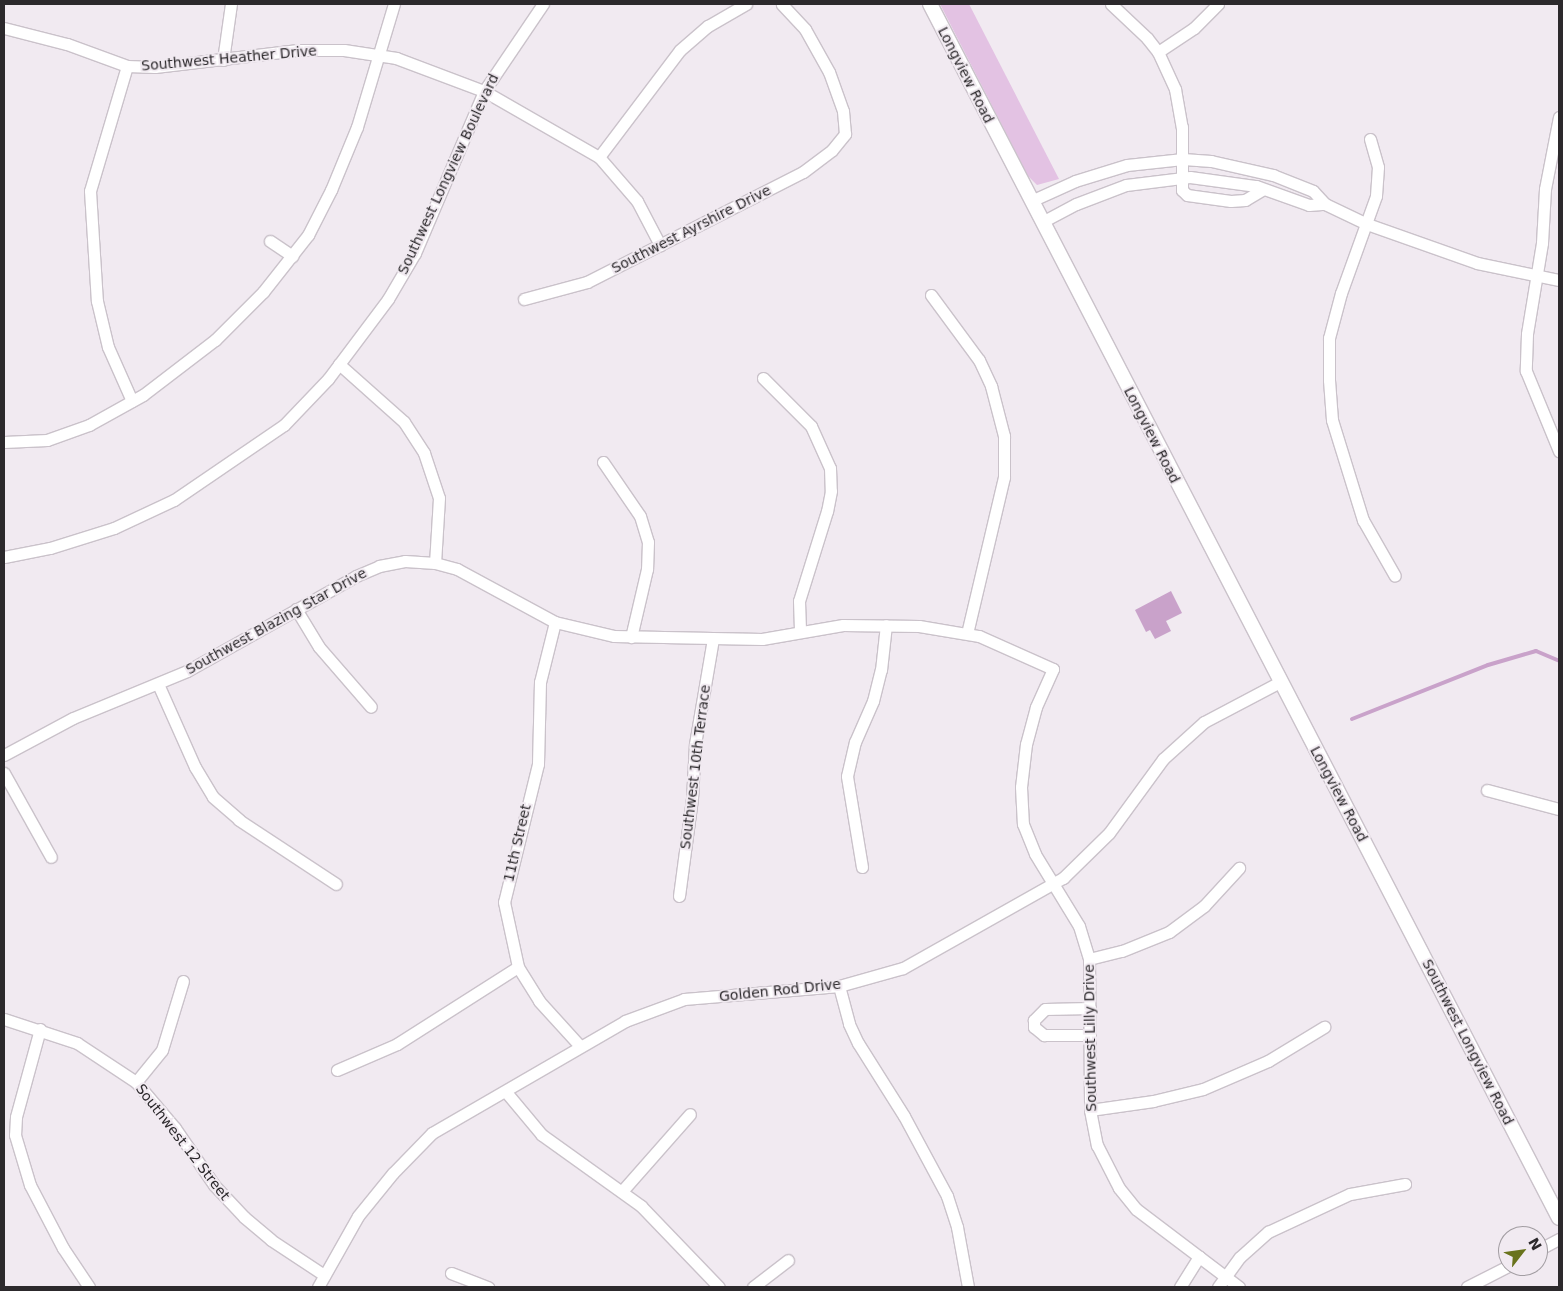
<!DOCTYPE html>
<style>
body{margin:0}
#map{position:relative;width:1563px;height:1291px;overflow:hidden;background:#f1eaf1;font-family:"DejaVu Sans",sans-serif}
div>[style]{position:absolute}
.green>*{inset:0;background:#e3c2e3}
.water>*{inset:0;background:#c9a2ca}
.stream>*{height:4px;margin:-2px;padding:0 2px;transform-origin:2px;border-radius:2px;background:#c9a2ca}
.roads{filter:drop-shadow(1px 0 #cac2ca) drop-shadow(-1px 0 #cac2ca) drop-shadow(0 1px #cac2ca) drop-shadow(0 -1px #cac2ca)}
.minor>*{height:11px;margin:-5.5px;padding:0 5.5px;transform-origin:5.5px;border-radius:5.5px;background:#fff}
.tertiary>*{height:14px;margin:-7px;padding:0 7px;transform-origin:7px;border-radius:7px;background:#fff}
span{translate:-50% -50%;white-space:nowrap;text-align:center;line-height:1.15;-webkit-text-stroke:4px #f1eaf1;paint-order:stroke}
.street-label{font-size:14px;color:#2c292c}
.frame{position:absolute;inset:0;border:5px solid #2c292c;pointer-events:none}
.north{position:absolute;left:1498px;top:1226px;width:50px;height:50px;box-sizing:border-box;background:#f1eaf1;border:1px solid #a29da2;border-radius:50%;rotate:60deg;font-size:14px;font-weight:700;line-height:20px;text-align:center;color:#2c292c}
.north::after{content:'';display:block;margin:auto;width:18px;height:22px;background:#69731c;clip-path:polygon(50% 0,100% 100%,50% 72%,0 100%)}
</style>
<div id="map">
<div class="green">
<i style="clip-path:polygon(940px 4px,969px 4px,1059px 179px,1037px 185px,1028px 176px)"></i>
</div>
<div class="water">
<i style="clip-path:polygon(1171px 591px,1182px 613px,1166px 621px,1171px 631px,1155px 639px,1150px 630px,1146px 632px,1135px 610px)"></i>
</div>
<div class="stream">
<i style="left:1352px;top:719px;width:146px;rotate:-21.7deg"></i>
<i style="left:1488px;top:665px;width:50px;rotate:-16.3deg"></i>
<i style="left:1536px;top:651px;width:25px;rotate:23deg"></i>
</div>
<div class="roads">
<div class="minor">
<i style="left:1111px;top:4px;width:50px;rotate:43.4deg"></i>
<i style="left:1147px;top:38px;width:18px;rotate:52deg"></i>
<i style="left:1158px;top:52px;width:41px;rotate:65.3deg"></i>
<i style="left:1175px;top:89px;width:39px;rotate:80deg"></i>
<i style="left:1182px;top:127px;width:63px;rotate:90deg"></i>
<i style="left:1182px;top:190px;width:7px;rotate:45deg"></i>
<i style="left:1187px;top:195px;width:44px;rotate:7.8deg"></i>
<i style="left:1231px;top:201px;width:14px;rotate:-4deg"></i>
<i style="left:1245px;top:200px;width:21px;rotate:-31deg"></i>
<i style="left:4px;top:28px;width:65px;rotate:14.3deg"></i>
<i style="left:67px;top:44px;width:64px;rotate:20.1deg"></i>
<i style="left:127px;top:66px;width:28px;rotate:2deg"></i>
<i style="left:155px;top:67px;width:144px;rotate:-6.8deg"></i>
<i style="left:298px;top:50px;width:46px"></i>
<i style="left:344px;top:50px;width:53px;rotate:8.7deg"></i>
<i style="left:396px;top:58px;width:94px;rotate:20.6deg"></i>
<i style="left:484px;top:91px;width:133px;rotate:29.9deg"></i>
<i style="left:599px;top:157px;width:58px;rotate:49.2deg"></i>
<i style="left:637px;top:201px;width:50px;rotate:62.4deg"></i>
<i style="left:1158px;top:52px;width:43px;rotate:-33.7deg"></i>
<i style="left:1194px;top:28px;width:34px;rotate:-45deg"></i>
<i style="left:223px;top:60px;width:57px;rotate:-81.9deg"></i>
<i style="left:127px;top:66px;width:130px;rotate:106.5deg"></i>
<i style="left:90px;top:191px;width:110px;rotate:86.4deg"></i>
<i style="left:97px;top:301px;width:47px;rotate:76.6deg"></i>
<i style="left:108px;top:347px;width:59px;rotate:66deg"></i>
<i style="left:1559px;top:117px;width:73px;rotate:101deg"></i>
<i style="left:1545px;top:189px;width:54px;rotate:93.2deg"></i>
<i style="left:1542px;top:243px;width:92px;rotate:99.4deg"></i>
<i style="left:1527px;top:334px;width:37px;rotate:92deg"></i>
<i style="left:1526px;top:371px;width:87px;rotate:67.6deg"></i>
<i style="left:1370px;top:139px;width:29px;rotate:74deg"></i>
<i style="left:1378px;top:167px;width:29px;rotate:94deg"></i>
<i style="left:1376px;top:196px;width:103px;rotate:109.8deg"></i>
<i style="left:1341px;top:293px;width:47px;rotate:104.9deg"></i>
<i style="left:1329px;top:338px;width:42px;rotate:90deg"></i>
<i style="left:1329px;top:380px;width:40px;rotate:85.7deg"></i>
<i style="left:1332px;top:420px;width:105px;rotate:72.8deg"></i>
<i style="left:1363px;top:520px;width:64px;rotate:60.3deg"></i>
<i style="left:599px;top:157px;width:134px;rotate:-52.9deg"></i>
<i style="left:680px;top:50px;width:37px;rotate:-41deg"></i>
<i style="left:708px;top:26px;width:44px;rotate:-30.1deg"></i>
<i style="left:1031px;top:201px;width:48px;rotate:-24.4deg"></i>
<i style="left:1075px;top:181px;width:54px;rotate:-17.1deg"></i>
<i style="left:1127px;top:165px;width:56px;rotate:-6.1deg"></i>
<i style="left:1183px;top:159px;width:28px;rotate:4deg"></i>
<i style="left:1211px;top:161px;width:64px;rotate:12.7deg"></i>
<i style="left:1273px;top:175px;width:43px;rotate:21.8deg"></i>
<i style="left:1313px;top:191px;width:18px;rotate:47deg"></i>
<i style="left:1325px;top:204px;width:47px;rotate:25.5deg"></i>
<i style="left:1367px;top:224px;width:117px;rotate:19.5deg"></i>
<i style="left:1477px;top:263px;width:84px;rotate:11.7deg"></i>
<i style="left:1042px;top:222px;width:38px;rotate:-28deg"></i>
<i style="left:1076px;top:204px;width:53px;rotate:-20.8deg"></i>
<i style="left:1126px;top:185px;width:64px;rotate:-7.1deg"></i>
<i style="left:1190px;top:177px;width:67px;rotate:7.8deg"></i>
<i style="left:1256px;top:186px;width:56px;rotate:19.7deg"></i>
<i style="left:1309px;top:205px;width:16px;rotate:-4deg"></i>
<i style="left:270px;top:241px;width:27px;rotate:34deg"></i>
<i style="left:931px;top:295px;width:81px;rotate:53.6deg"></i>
<i style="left:979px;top:360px;width:29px;rotate:65deg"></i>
<i style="left:991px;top:386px;width:52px;rotate:75.4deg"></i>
<i style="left:1004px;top:436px;width:41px;rotate:90deg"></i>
<i style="left:1004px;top:477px;width:160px;rotate:103.3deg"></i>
<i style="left:524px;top:299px;width:65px;rotate:-15.1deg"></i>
<i style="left:587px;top:282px;width:242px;rotate:-27deg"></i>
<i style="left:803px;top:172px;width:36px;rotate:-37deg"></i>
<i style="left:832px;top:150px;width:21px;rotate:-51deg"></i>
<i style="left:845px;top:134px;width:23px;rotate:-95deg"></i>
<i style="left:843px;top:111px;width:41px;rotate:-109.7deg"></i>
<i style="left:829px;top:72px;width:49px;rotate:-119.2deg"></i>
<i style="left:805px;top:29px;width:34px;rotate:-133deg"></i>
<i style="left:339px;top:364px;width:87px;rotate:41.7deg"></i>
<i style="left:404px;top:422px;width:37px;rotate:57deg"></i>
<i style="left:424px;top:453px;width:47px;rotate:71.6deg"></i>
<i style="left:439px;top:498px;width:65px;rotate:93.5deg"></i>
<i style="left:763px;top:378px;width:68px;rotate:45deg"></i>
<i style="left:811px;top:426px;width:46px;rotate:65.7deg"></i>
<i style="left:830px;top:468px;width:23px;rotate:88deg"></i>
<i style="left:831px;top:491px;width:20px;rotate:101deg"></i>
<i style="left:827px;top:511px;width:94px;rotate:107.3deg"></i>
<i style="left:799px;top:601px;width:31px;rotate:88deg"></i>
<i style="left:4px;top:442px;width:43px;rotate:-2.7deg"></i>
<i style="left:47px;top:440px;width:45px;rotate:-19.7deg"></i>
<i style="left:89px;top:425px;width:62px;rotate:-29.1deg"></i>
<i style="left:143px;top:395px;width:91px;rotate:-37.4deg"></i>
<i style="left:215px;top:340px;width:68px;rotate:-45deg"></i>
<i style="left:263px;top:292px;width:73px;rotate:-51.7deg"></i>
<i style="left:308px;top:235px;width:51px;rotate:-62.9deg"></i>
<i style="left:331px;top:190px;width:68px;rotate:-67.6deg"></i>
<i style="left:357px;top:127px;width:128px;rotate:-73.3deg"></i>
<i style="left:603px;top:462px;width:65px;rotate:55.6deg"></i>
<i style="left:640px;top:516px;width:27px;rotate:73deg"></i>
<i style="left:648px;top:542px;width:27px;rotate:92deg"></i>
<i style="left:647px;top:569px;width:70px;rotate:103.2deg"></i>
<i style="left:4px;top:557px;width:47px;rotate:-11.1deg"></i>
<i style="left:50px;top:548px;width:67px;rotate:-17.4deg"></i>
<i style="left:114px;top:528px;width:66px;rotate:-25deg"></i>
<i style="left:174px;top:500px;width:133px;rotate:-34.3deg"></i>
<i style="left:284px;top:425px;width:64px;rotate:-46.3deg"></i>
<i style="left:328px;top:379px;width:100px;rotate:-53.1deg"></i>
<i style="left:388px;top:299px;width:53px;rotate:-59.6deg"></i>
<i style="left:415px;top:253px;width:176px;rotate:-66.9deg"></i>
<i style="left:484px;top:91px;width:105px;rotate:-55.9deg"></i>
<i style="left:296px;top:609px;width:44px;rotate:58.8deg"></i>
<i style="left:319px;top:647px;width:79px;rotate:49.1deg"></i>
<i style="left:555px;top:622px;width:62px;rotate:104deg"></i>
<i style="left:540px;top:682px;width:82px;rotate:91.4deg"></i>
<i style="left:538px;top:764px;width:142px;rotate:103.8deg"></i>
<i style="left:504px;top:902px;width:66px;rotate:77.8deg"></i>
<i style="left:518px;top:967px;width:40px;rotate:58deg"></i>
<i style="left:539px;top:1001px;width:59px;rotate:47.7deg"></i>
<i style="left:158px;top:684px;width:91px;rotate:66deg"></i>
<i style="left:195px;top:767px;width:35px;rotate:59deg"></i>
<i style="left:213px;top:797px;width:35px;rotate:41deg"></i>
<i style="left:239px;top:820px;width:116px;rotate:33.4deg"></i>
<i style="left:4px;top:755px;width:78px;rotate:-28.2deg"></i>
<i style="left:73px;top:718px;width:123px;rotate:-22.4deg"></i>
<i style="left:187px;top:671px;width:194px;rotate:-29.3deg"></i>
<i style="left:356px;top:576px;width:25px;rotate:-23deg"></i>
<i style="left:379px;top:566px;width:26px;rotate:-11deg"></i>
<i style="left:405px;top:561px;width:30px;rotate:4deg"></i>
<i style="left:435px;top:563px;width:23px;rotate:15deg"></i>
<i style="left:457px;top:569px;width:111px;rotate:28.4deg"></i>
<i style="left:555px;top:622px;width:61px;rotate:13.3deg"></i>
<i style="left:614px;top:636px;width:148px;rotate:1.2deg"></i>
<i style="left:762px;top:639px;width:82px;rotate:-9.8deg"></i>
<i style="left:843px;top:625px;width:76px;rotate:0.8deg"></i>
<i style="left:919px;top:626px;width:61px;rotate:9.5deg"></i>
<i style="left:979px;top:636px;width:81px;rotate:24deg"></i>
<i style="left:1053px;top:669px;width:42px;rotate:114.1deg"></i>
<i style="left:1036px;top:707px;width:38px;rotate:105deg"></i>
<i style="left:1026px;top:744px;width:43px;rotate:96.6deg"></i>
<i style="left:1021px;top:787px;width:37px;rotate:87deg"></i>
<i style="left:1023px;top:824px;width:32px;rotate:68deg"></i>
<i style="left:1035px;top:854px;width:84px;rotate:58.6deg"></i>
<i style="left:1079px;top:926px;width:34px;rotate:73deg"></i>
<i style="left:1089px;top:959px;width:151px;rotate:89.6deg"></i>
<i style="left:1090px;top:1110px;width:36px;rotate:79deg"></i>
<i style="left:1097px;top:1145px;width:48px;rotate:62.9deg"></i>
<i style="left:1119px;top:1188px;width:27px;rotate:51deg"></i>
<i style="left:1136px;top:1209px;width:129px;rotate:37.1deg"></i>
<i style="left:4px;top:773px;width:96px;rotate:60.8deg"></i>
<i style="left:1487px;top:790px;width:74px;rotate:14.8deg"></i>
<i style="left:862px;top:867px;width:92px;rotate:-99.4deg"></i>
<i style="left:847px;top:776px;width:35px;rotate:-77deg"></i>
<i style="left:855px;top:742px;width:45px;rotate:-66.3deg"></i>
<i style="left:873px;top:701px;width:32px;rotate:-76deg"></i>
<i style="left:881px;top:670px;width:45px;rotate:-83.7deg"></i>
<i style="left:679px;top:896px;width:98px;rotate:-82.4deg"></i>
<i style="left:692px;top:799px;width:55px;rotate:-86.9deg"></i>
<i style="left:695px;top:744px;width:107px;rotate:-80.3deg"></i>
<i style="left:1089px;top:959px;width:34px;rotate:-14deg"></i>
<i style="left:1122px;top:951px;width:51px;rotate:-22deg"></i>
<i style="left:1169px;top:932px;width:44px;rotate:-36.6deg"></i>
<i style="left:1204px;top:906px;width:52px;rotate:-47.4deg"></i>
<i style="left:839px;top:986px;width:39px;rotate:75deg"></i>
<i style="left:849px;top:1024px;width:21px;rotate:65deg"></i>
<i style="left:858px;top:1043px;width:86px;rotate:57.8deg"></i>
<i style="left:904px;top:1116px;width:91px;rotate:61.7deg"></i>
<i style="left:947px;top:1196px;width:33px;rotate:72deg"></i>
<i style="left:957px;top:1227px;width:61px;rotate:79.6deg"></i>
<i style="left:1090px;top:1008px;width:45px;rotate:178.7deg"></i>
<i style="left:1045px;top:1009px;width:16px;rotate:135deg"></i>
<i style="left:1034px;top:1020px;width:7px;rotate:90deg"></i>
<i style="left:1034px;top:1027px;width:13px;rotate:39deg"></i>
<i style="left:1044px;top:1035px;width:46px"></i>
<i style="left:4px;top:1019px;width:77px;rotate:18.2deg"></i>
<i style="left:77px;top:1043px;width:71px;rotate:33.5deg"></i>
<i style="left:136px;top:1082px;width:60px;rotate:49.7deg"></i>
<i style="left:175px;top:1128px;width:69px;rotate:55.6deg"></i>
<i style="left:214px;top:1185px;width:44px;rotate:46.8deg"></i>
<i style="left:244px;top:1217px;width:35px;rotate:40deg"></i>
<i style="left:271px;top:1240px;width:64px;rotate:33.4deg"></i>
<i style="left:40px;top:1029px;width:91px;rotate:105.3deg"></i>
<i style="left:16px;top:1117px;width:18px;rotate:93deg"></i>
<i style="left:15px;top:1135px;width:52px;rotate:73.3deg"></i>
<i style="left:30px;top:1185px;width:71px;rotate:62.4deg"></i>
<i style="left:63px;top:1248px;width:47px;rotate:56.3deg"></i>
<i style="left:337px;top:1070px;width:65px;rotate:-23.4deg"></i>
<i style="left:397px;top:1044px;width:143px;rotate:-32.5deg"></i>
<i style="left:136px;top:1082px;width:41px;rotate:-50.9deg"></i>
<i style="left:162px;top:1050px;width:72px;rotate:-73.1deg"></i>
<i style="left:506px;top:1092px;width:56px;rotate:50.1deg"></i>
<i style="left:542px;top:1135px;width:122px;rotate:35.6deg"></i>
<i style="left:641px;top:1206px;width:112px;rotate:46.1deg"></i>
<i style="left:1090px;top:1110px;width:64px;rotate:-8.1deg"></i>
<i style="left:1153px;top:1101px;width:51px;rotate:-13.5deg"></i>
<i style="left:1203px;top:1089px;width:71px;rotate:-23.3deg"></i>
<i style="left:1268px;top:1061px;width:66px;rotate:-31.3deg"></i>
<i style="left:623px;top:1190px;width:101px;rotate:-48.6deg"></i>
<i style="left:1538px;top:1250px;width:24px;rotate:-28deg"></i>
<i style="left:451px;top:1273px;width:40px;rotate:21deg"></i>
<i style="left:318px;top:1287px;width:81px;rotate:-60.6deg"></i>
<i style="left:358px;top:1216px;width:55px;rotate:-50.9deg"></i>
<i style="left:393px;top:1173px;width:56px;rotate:-45.7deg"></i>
<i style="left:432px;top:1133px;width:223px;rotate:-30.1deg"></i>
<i style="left:625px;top:1021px;width:63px;rotate:-20.4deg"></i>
<i style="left:684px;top:999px;width:156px;rotate:-4.8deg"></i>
<i style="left:839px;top:986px;width:66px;rotate:-15.7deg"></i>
<i style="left:903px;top:968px;width:184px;rotate:-29.4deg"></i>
<i style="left:1063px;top:878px;width:64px;rotate:-44.4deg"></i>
<i style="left:1109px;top:833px;width:92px;rotate:-53.9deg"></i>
<i style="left:1163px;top:759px;width:55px;rotate:-42.1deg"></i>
<i style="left:1204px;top:722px;width:86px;rotate:-27.8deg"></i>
<i style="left:753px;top:1287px;width:44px;rotate:-37.6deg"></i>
<i style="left:1180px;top:1287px;width:36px;rotate:-58deg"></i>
<i style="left:1218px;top:1287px;width:37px;rotate:-54deg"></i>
<i style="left:1240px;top:1257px;width:38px;rotate:-42deg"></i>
<i style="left:1268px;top:1232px;width:90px;rotate:-24.9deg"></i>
<i style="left:1350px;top:1194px;width:56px;rotate:-10.3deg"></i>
<i style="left:1467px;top:1287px;width:46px;rotate:-27.1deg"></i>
</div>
<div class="tertiary">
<i style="left:930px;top:4px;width:1367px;rotate:62.61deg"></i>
</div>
</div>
<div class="street-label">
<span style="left:229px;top:58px;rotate:-5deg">Southwest Heather Drive</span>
<span style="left:966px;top:75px;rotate:63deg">Longview Road</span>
<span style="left:448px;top:174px;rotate:-65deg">Southwest Longview Boulevard</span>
<span style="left:691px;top:229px;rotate:-27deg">Southwest Ayrshire Drive</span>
<span style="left:1152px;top:435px;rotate:63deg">Longview Road</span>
<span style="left:276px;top:621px;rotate:-29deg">Southwest Blazing Star Drive</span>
<span style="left:695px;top:767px;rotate:-83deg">Southwest 10th Terrace</span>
<span style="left:1339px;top:794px;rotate:62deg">Longview Road</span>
<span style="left:517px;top:843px;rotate:-77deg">11th Street</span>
<span style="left:780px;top:990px;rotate:-6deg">Golden Rod Drive</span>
<span style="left:1090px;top:1038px;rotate:-91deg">Southwest Lilly Drive</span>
<span style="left:1468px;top:1042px;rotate:63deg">Southwest Longview Road</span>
<span style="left:183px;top:1142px;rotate:52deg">Southwest 12 Street</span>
</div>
<div class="frame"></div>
<div class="north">N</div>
</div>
